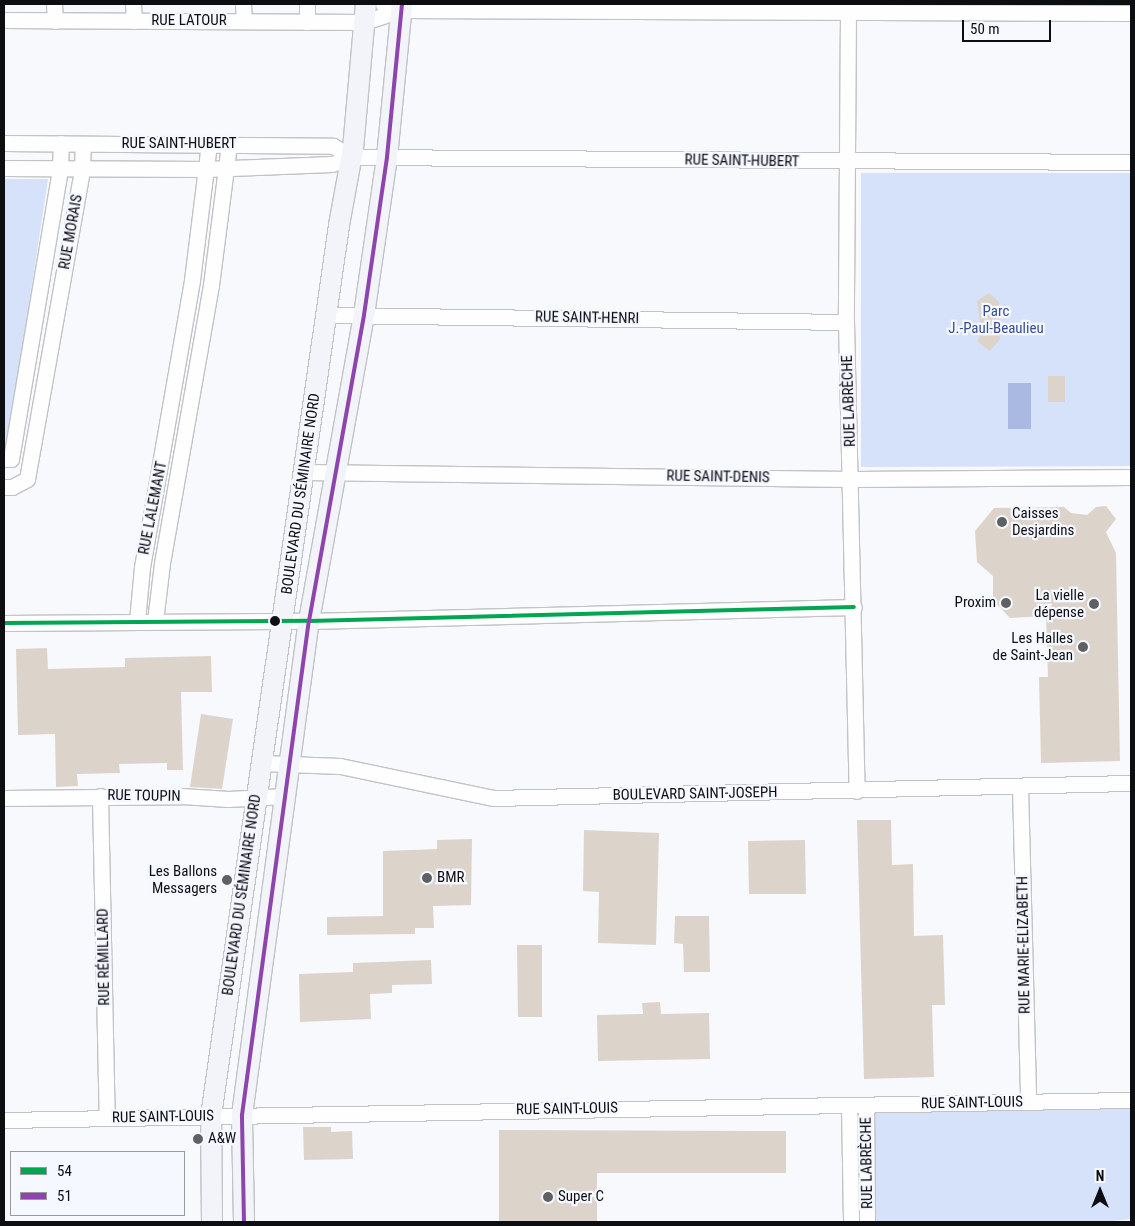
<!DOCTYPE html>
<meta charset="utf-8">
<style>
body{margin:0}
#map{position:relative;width:1135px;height:1226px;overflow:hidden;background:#f7f9fd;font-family:"Roboto Condensed",sans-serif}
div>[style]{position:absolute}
.green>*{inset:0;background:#d6e1fa}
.water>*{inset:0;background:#a9b9e2}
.building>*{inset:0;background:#dcd4cb}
.roads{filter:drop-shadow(1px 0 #c1c3c6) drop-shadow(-1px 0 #c1c3c6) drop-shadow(0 1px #c1c3c6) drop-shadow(0 -1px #c1c3c6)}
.minor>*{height:15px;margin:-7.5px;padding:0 7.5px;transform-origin:7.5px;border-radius:7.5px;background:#fefeff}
.major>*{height:20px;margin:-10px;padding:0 10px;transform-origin:10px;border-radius:10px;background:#f2f4f9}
.bus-1>*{height:4px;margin:-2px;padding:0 2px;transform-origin:2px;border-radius:2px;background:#00a651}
.bus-2>*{height:4px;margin:-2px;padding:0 2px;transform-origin:2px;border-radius:2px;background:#8e44ad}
.dots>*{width:14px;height:14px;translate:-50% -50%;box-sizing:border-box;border:2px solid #f5f8ff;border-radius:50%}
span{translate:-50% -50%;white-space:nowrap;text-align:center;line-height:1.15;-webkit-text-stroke:4.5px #f5f8ff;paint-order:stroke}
.street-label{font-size:15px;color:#0d0e12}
.park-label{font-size:15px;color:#384d93}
.poi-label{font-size:15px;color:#0d0e12}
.left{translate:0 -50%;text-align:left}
.right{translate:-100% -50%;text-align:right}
.frame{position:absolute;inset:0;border:5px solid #0d0e12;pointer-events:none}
.legend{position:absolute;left:10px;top:1151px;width:175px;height:65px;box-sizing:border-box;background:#f5f8ff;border:1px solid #989aa0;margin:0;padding:6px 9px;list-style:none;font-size:15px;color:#0d0e12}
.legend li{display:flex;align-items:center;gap:10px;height:25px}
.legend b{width:25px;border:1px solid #989aa0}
.north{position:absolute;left:1075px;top:1166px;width:50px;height:50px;-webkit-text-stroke:4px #f5f8ff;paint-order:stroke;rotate:0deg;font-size:14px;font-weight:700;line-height:20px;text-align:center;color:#0d0e12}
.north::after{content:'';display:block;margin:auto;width:18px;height:22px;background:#0d0e12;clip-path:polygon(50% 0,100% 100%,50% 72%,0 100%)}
.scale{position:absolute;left:962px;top:20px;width:89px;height:22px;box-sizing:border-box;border:2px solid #0d0e12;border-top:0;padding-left:6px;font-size:15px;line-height:18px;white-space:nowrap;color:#0d0e12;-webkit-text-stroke:4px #f5f8ff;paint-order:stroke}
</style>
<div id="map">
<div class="green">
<i style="clip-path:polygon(861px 173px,1131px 173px,1131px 466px,861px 467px)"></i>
<i style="clip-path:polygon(4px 179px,48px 179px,4px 470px)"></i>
<i style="clip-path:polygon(1131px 1100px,1131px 1219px,1104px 1222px,867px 1222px,866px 1103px)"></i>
</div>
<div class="water">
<i style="clip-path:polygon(1008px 383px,1031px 383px,1031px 429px,1008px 429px)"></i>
</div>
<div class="building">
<i style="clip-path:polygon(989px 293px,999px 302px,1000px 340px,989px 351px,977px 341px,982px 332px,977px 301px)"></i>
<i style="clip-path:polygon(1048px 376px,1065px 376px,1065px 402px,1048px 402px)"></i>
<i style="clip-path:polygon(1106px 506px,1116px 519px,1106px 532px,1116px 553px,1120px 761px,1041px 763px,1039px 677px,1048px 677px,1046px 616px,1010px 618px,993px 600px,993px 576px,977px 562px,975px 531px,994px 508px,1064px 507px,1071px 513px,1087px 515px,1096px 507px)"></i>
<i style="clip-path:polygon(47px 648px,48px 669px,125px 667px,125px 658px,211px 656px,212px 692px,181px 692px,183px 770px,167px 770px,167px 763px,119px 764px,120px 773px,77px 774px,78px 786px,56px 787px,55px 734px,18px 735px,16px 649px)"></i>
<i style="clip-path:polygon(201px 714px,233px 719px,222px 789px,190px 787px)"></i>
<i style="clip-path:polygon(857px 820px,891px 820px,892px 865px,913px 864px,914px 936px,943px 935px,945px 1005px,932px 1005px,934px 1077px,864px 1079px)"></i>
<i style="clip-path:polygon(584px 830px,659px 833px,656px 945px,598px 943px,599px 892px,583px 891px)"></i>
<i style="clip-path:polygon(472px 839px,471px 905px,433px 906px,434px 928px,415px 928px,415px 934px,327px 935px,327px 917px,383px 916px,383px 851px,437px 849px,437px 840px)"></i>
<i style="clip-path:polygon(805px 840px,806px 894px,749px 894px,748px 841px)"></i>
<i style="clip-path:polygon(675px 916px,709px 916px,710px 972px,684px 972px,683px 944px,674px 943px)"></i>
<i style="clip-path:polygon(517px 945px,542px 945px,542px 1017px,518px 1017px)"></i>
<i style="clip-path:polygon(431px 960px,432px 984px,392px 985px,392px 993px,370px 994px,371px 1019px,300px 1022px,299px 974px,353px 972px,353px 963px)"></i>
<i style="clip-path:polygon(660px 1002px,661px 1014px,709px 1013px,710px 1059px,598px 1061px,597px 1015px,643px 1014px,642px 1003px)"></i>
<i style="clip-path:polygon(303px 1127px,331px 1127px,331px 1132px,352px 1131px,353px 1159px,304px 1160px)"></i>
<i style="clip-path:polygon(499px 1130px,786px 1131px,786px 1173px,597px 1173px,597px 1222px,499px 1222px)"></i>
</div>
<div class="roads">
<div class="minor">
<i style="left:54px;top:4px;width:17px;rotate:87deg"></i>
<i style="left:133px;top:4px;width:17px;rotate:87deg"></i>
<i style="left:243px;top:4px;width:17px;rotate:87deg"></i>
<i style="left:383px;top:4px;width:20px;rotate:18deg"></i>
<i style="left:402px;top:10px;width:729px;rotate:0.24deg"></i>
<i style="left:848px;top:12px;width:310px;rotate:90.4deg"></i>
<i style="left:846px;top:322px;width:469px;rotate:88.7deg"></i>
<i style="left:4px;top:20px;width:360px;rotate:0.3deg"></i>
<i style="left:364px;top:22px;width:40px;rotate:-18deg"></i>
<i style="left:307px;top:22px;width:18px;rotate:-90deg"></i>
<i style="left:4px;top:143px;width:329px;rotate:0.5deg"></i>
<i style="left:333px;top:146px;width:22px;rotate:30deg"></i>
<i style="left:4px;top:168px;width:202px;rotate:0.3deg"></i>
<i style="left:206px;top:169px;width:126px;rotate:-2.3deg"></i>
<i style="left:332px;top:164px;width:21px;rotate:-19deg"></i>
<i style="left:352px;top:157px;width:779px;rotate:0.37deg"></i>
<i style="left:327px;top:315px;width:519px;rotate:0.77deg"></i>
<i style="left:4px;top:459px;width:7px"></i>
<i style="left:11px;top:459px;width:295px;rotate:-80.4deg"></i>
<i style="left:60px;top:168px;width:25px;rotate:-88deg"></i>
<i style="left:305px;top:472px;width:546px;rotate:0.73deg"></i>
<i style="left:851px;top:479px;width:280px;rotate:-0.4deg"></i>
<i style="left:4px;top:487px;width:8px"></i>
<i style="left:12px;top:487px;width:17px;rotate:-28deg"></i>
<i style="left:27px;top:479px;width:315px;rotate:-79.9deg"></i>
<i style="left:82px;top:169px;width:25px;rotate:-88deg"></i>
<i style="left:137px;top:621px;width:54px;rotate:-84.7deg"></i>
<i style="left:142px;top:567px;width:291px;rotate:-80.1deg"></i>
<i style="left:192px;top:280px;width:137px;rotate:-82.9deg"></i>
<i style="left:155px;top:621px;width:58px;rotate:-83.1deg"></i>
<i style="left:162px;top:563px;width:282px;rotate:-80deg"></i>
<i style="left:211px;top:285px;width:142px;rotate:-82.7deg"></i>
<i style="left:4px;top:623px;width:305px;rotate:-0.4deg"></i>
<i style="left:309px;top:621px;width:545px;rotate:-1.47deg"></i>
<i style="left:262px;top:763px;width:78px;rotate:2.2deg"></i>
<i style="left:340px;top:766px;width:156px;rotate:11.8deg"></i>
<i style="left:493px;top:798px;width:638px;rotate:-1.35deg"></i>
<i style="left:1020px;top:787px;width:315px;rotate:88.5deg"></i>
<i style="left:100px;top:796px;width:322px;rotate:88.8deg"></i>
<i style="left:4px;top:798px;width:178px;rotate:-0.6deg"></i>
<i style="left:182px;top:796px;width:46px;rotate:3.7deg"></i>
<i style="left:228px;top:799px;width:57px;rotate:-3deg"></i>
<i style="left:849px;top:1105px;width:117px;rotate:89deg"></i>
<i style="left:866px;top:1105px;width:117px;rotate:89.5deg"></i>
<i style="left:4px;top:1120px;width:1127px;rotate:-1.02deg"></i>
</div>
<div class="major">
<i style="left:212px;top:1222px;width:106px;rotate:-90.5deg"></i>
<i style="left:211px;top:1116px;width:900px;rotate:-81.82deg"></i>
<i style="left:339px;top:225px;width:77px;rotate:-79.6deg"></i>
<i style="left:353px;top:149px;width:146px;rotate:-84.9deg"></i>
<i style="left:244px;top:1222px;width:107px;rotate:-91.1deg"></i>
<i style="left:242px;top:1115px;width:499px;rotate:-82.3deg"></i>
<i style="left:309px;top:621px;width:311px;rotate:-79.8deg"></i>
<i style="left:364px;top:315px;width:160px;rotate:-81.7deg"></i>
<i style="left:387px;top:157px;width:154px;rotate:-84.4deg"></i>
</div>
</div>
<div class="bus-1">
<i style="left:4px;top:623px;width:305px;rotate:-0.4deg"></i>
<i style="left:309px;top:621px;width:545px;rotate:-1.47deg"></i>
</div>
<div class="bus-2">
<i style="left:244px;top:1222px;width:107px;rotate:-91.1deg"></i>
<i style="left:242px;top:1115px;width:499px;rotate:-82.3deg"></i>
<i style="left:309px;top:621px;width:311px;rotate:-79.8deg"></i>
<i style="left:364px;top:315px;width:160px;rotate:-81.7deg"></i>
<i style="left:387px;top:157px;width:154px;rotate:-84.4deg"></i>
</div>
<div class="dots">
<i style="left:1002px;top:522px;background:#5f6064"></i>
<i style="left:1006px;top:603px;background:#5f6064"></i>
<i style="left:1094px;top:604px;background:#5f6064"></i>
<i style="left:275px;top:621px;background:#0d0e12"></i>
<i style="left:1083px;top:647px;background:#5f6064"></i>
<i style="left:427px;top:878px;background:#5f6064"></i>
<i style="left:227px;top:880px;background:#5f6064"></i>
<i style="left:198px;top:1139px;background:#5f6064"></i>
<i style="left:548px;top:1197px;background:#5f6064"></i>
</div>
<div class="street-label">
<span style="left:189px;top:21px">RUE LATOUR</span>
<span style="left:179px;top:144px">RUE SAINT-HUBERT</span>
<span style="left:742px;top:161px;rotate:1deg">RUE SAINT-HUBERT</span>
<span style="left:71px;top:232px;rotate:-80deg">RUE MORAIS</span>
<span style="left:587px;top:318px;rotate:1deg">RUE SAINT-HENRI</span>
<span style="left:849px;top:401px;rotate:-92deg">RUE LABRÈCHE</span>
<span style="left:718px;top:477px;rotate:1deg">RUE SAINT-DENIS</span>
<span style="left:301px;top:494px;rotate:-82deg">BOULEVARD DU SÉMINAIRE NORD</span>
<span style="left:153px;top:508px;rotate:-79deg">RUE LALEMANT</span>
<span style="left:695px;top:794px;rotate:-1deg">BOULEVARD SAINT-JOSEPH</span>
<span style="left:144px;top:796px;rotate:1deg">RUE TOUPIN</span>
<span style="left:242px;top:895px;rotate:-82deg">BOULEVARD DU SÉMINAIRE NORD</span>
<span style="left:1024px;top:945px;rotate:-91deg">RUE MARIE-ELIZABETH</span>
<span style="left:104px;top:957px;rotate:-91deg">RUE RÉMILLARD</span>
<span style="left:972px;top:1103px;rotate:-1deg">RUE SAINT-LOUIS</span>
<span style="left:567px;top:1109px;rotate:-1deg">RUE SAINT-LOUIS</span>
<span style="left:163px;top:1117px;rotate:-1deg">RUE SAINT-LOUIS</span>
<span style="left:867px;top:1163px;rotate:-91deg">RUE LABRÈCHE</span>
</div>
<div class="park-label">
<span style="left:996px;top:320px">Parc<br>J.-Paul-Beaulieu</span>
</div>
<div class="poi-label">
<span class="left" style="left:1012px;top:522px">Caisses<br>Desjardins</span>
<span class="right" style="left:1084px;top:604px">La vielle<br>dépense</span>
<span class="right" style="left:996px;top:603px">Proxim</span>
<span class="right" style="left:1073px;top:647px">Les Halles<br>de Saint-Jean</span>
<span class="right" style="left:217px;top:880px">Les Ballons<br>Messagers</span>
<span class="left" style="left:437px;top:878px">BMR</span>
<span class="left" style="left:208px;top:1139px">A&amp;W</span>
<span class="left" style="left:558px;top:1197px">Super C</span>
</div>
<div class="frame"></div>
<ul class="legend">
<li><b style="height:6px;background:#00a651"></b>54</li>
<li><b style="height:6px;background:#8e44ad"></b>51</li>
</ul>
<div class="north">N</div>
<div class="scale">50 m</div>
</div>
